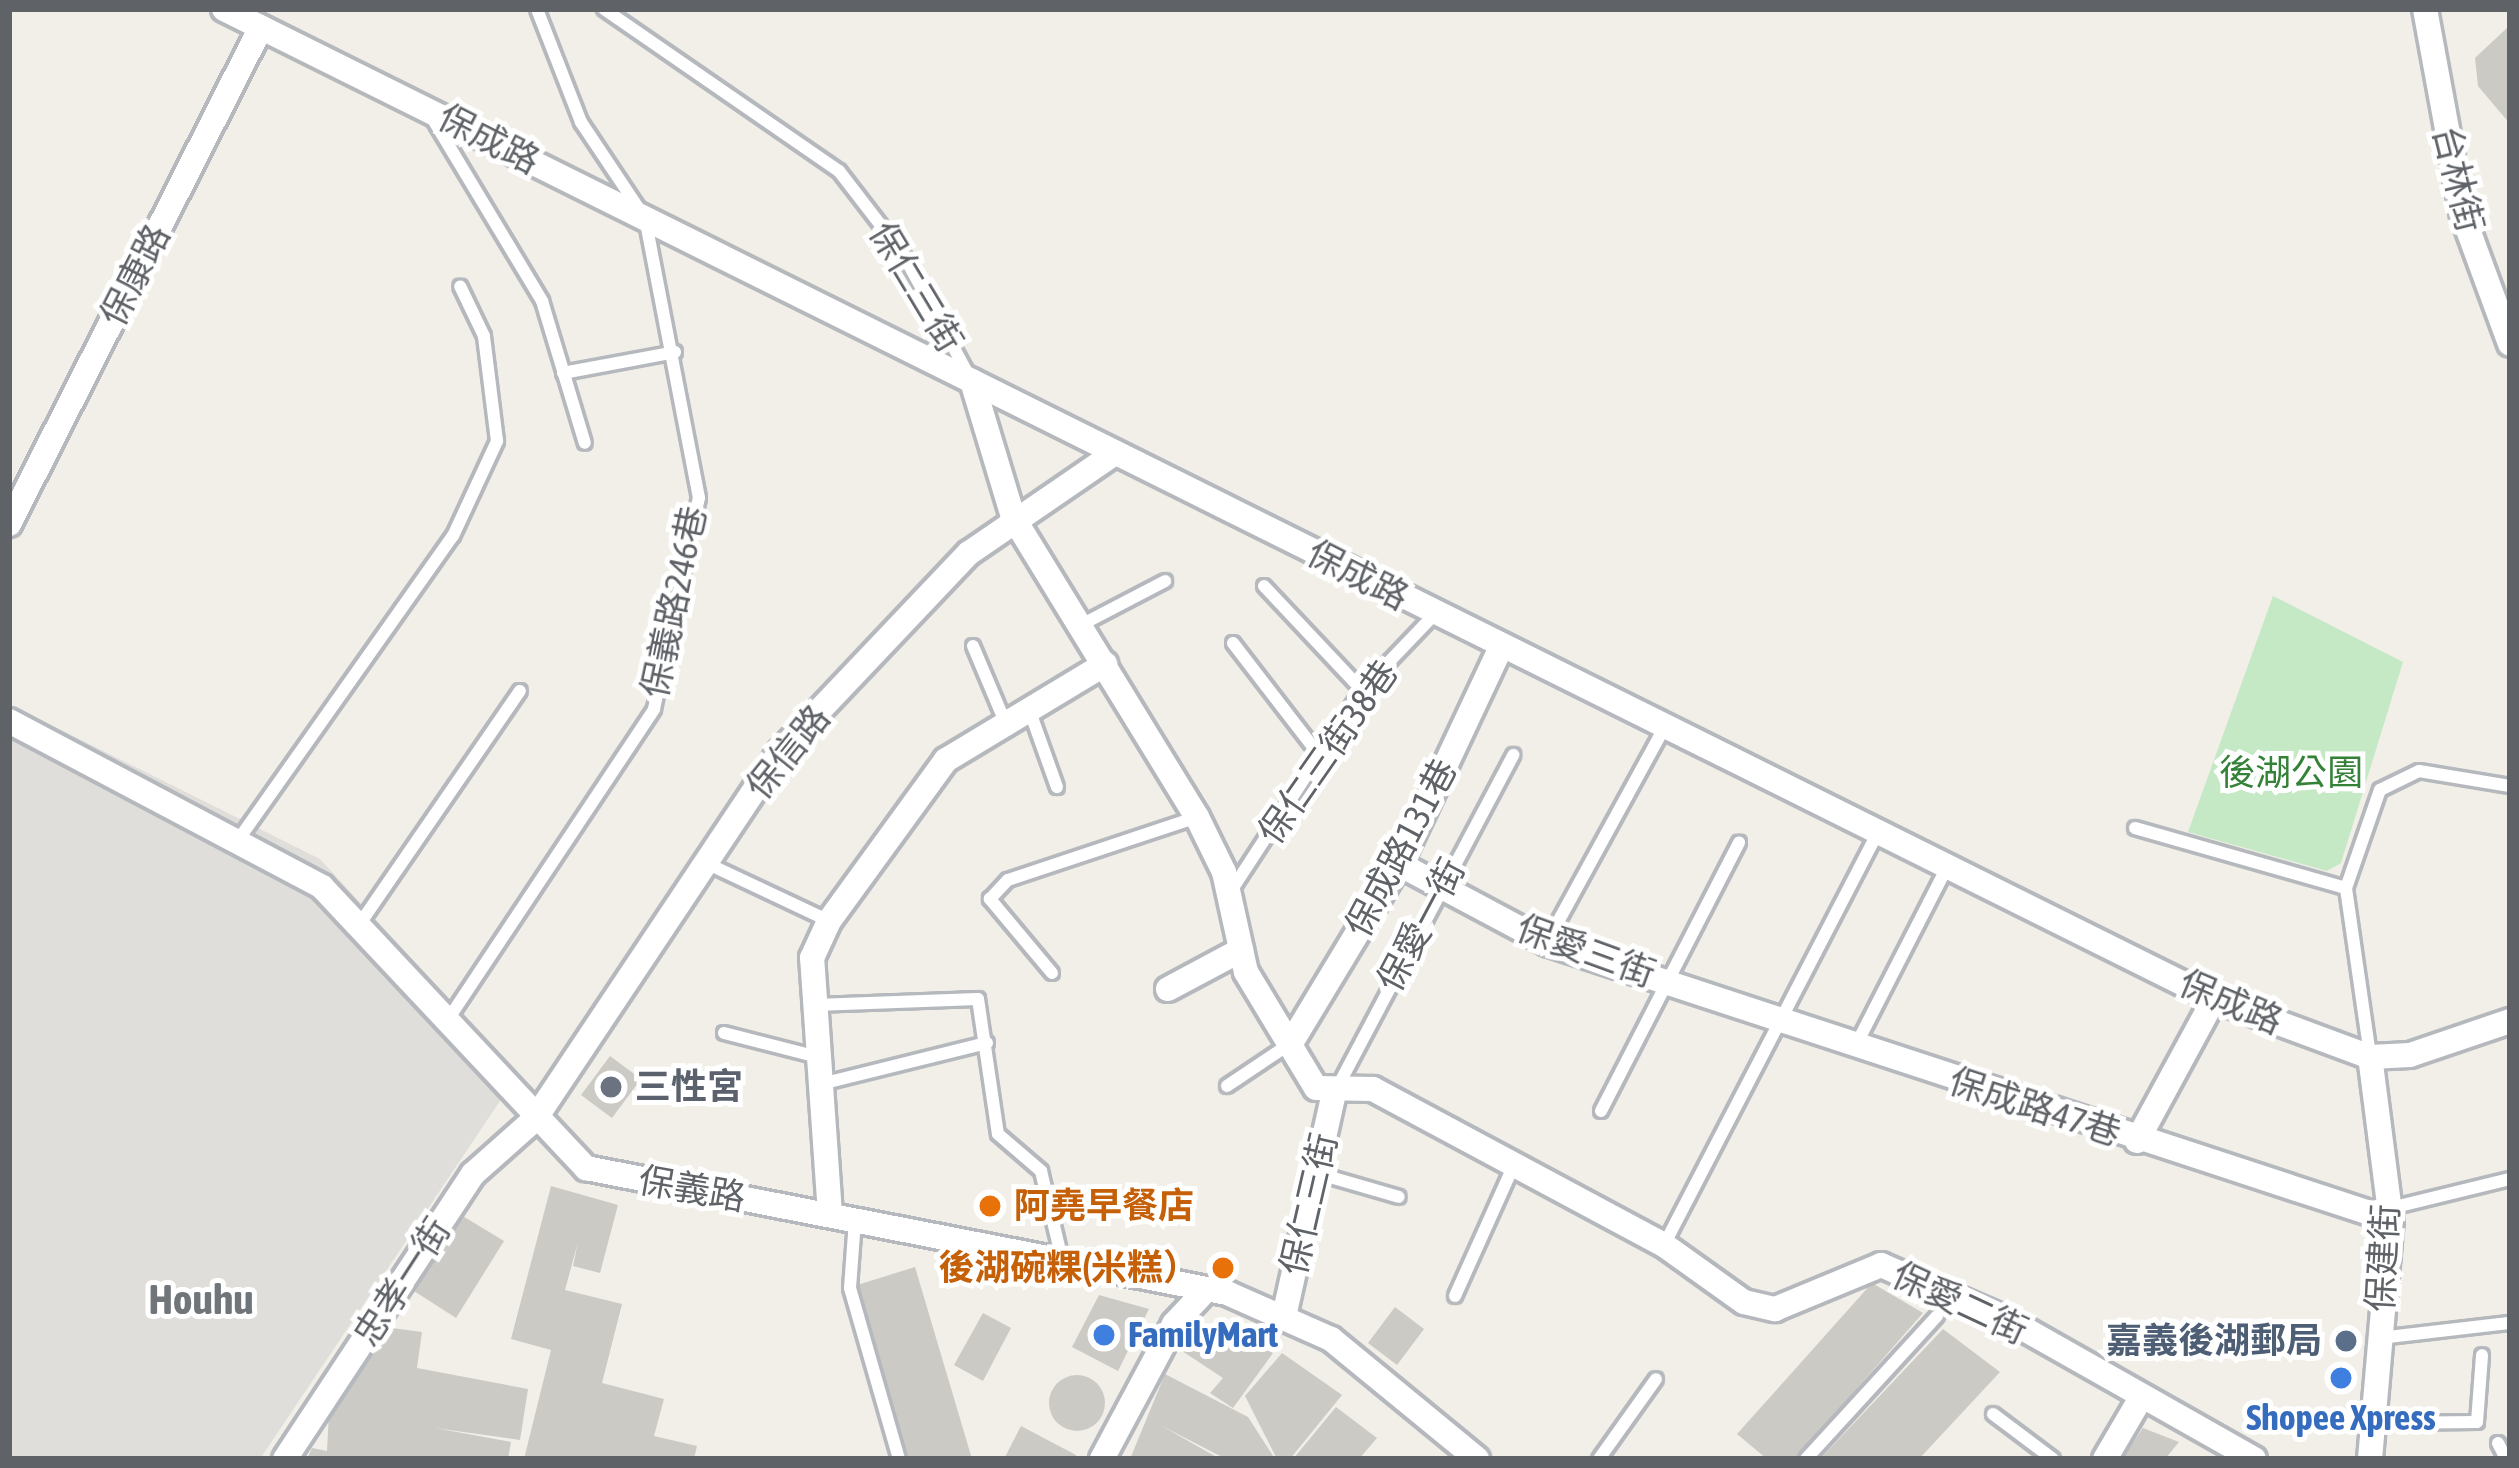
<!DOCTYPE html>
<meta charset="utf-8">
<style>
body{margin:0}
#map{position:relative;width:2519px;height:1468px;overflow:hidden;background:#f1efe8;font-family:"Asap Condensed","Noto Sans TC",sans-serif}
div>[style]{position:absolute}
.industrial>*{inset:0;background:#e0deda}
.green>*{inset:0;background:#c5e8c5}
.building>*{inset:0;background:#cccac5}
.round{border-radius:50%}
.roads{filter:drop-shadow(3px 0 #b5b8bc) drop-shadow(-3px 0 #b5b8bc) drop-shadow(0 3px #b5b8bc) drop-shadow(0 -3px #b5b8bc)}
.service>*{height:12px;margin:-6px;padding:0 6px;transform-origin:6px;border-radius:6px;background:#fff}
.minor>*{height:24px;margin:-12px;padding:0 12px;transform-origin:12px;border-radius:12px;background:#fff}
.dots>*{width:33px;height:33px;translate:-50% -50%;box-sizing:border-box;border:6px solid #fff;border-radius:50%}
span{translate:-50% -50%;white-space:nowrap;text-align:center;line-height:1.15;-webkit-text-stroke:10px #fff;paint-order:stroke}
.street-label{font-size:36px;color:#5f6368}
.park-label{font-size:36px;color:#348238}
.worship-label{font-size:36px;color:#5b616d;font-weight:700}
.left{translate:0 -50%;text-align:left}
.food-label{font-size:36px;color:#c56008;font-weight:700}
.right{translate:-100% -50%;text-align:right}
.shop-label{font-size:36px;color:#366cbe;font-weight:700}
.service-label{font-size:36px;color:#4e5e75;font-weight:700}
.quarter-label{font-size:42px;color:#70757a;font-weight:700}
.frame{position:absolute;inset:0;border:12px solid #5f6368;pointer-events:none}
</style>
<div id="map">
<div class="industrial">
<i style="clip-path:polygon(9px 704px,320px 859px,518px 1074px,260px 1459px,9px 1459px)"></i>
</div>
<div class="green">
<i style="clip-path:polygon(2273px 596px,2403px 662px,2341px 863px,2327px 871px,2188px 832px)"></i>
</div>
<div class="building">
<i style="clip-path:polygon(2508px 27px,2510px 30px,2510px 124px,2478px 86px,2475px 58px)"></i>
<i style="clip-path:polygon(610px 1056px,641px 1079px,612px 1118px,581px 1095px)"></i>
<i style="clip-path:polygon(551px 1186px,618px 1205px,600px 1273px,573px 1266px,578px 1242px,565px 1290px,622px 1304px,602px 1383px,664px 1399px,654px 1436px,697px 1446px,694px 1459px,524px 1459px,551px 1350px,511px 1339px)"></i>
<i style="clip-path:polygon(461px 1215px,504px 1241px,456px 1318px,414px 1291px)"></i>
<i style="clip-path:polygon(915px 1267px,972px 1459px,905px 1459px,854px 1286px)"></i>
<i style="clip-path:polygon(1872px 1283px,1923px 1313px,1795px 1459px,1767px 1459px,1737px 1434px)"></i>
<i style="clip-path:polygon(1099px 1295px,1149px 1309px,1118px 1371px,1072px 1347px)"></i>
<i style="clip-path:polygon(1395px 1307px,1424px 1329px,1397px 1365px,1368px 1343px)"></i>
<i style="clip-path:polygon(983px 1313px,1011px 1328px,983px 1381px,954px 1365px)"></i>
<i style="clip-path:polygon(1212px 1327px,1273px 1353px,1233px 1408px,1210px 1393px,1223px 1378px,1182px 1351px)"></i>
<i style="clip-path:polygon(392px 1328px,422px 1332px,417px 1368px,528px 1389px,520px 1440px,435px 1428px,511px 1442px,508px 1459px,307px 1459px,312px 1448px,327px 1451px,329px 1412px)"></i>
<i style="clip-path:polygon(1943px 1329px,2000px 1372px,1919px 1459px,1820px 1459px)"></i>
<i style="clip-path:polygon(1282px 1353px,1342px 1395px,1290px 1459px,1277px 1459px,1245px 1396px)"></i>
<i style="clip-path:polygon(1165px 1374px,1248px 1417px,1275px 1459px,1226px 1459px,1160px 1425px,1220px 1459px,1130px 1459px)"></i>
<i class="round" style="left:1049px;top:1375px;width:56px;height:56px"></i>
<i style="clip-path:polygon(1336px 1407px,1377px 1438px,1359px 1459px,1293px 1459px)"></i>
<i style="clip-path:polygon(1021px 1426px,1076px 1455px,1074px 1459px,1004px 1459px)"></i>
<i style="clip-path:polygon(2143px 1428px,2179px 1442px,2165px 1459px,2122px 1459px)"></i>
</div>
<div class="roads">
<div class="service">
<i style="left:604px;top:9px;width:285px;rotate:34.6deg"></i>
<i style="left:839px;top:171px;width:105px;rotate:52.4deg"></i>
<i style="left:903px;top:254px;width:136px;rotate:61.6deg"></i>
<i style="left:431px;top:116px;width:216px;rotate:59deg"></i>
<i style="left:542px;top:301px;width:148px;rotate:73.2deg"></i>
<i style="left:563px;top:373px;width:114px;rotate:-10.6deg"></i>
<i style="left:1264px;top:586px;width:143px;rotate:46.7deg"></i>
<i style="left:1081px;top:625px;width:95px;rotate:-27.6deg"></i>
<i style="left:1233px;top:643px;width:143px;rotate:52.4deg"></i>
<i style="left:973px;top:646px;width:85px;rotate:67.1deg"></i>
<i style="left:1029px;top:709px;width:83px;rotate:70.3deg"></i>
<i style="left:2135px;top:828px;width:219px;rotate:15.9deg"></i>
<i style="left:241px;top:836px;width:367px;rotate:-54.8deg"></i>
<i style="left:453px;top:536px;width:105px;rotate:-65.1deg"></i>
<i style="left:497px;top:441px;width:106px;rotate:-97.1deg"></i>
<i style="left:484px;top:336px;width:55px;rotate:-115.6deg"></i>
<i style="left:706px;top:863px;width:136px;rotate:25.2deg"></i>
<i style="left:1229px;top:894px;width:244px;rotate:-56.9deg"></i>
<i style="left:1362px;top:690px;width:105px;rotate:-46.2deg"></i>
<i style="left:359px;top:925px;width:284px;rotate:-55.5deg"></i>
<i style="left:1547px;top:942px;width:244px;rotate:-61.3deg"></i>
<i style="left:1052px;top:973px;width:97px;rotate:-130deg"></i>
<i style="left:990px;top:899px;width:26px;rotate:-47deg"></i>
<i style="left:1008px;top:880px;width:199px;rotate:-18.4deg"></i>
<i style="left:815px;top:1005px;width:163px;rotate:-2.1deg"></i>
<i style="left:978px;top:999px;width:136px;rotate:81.6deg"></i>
<i style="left:998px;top:1134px;width:57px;rotate:40.7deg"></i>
<i style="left:1041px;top:1171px;width:90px;rotate:76.6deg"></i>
<i style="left:447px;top:1021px;width:374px;rotate:-56.4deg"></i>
<i style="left:654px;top:709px;width:216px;rotate:-78deg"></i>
<i style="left:699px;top:498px;width:285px;rotate:-100.9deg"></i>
<i style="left:645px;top:218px;width:115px;rotate:-123.7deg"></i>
<i style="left:581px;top:122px;width:121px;rotate:-111.3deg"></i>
<i style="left:724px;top:1033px;width:97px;rotate:14.3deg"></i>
<i style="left:1856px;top:1045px;width:200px;rotate:-62.9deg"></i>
<i style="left:2370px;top:1055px;width:169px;rotate:-98.2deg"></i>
<i style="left:2346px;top:888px;width:104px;rotate:-70.9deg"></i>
<i style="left:2380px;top:790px;width:43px;rotate:-26deg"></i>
<i style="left:2419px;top:771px;width:92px;rotate:9.4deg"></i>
<i style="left:821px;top:1084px;width:171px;rotate:-13.9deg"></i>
<i style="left:1227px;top:1086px;width:77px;rotate:-33.9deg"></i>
<i style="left:1337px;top:1088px;width:377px;rotate:-62.1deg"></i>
<i style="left:1601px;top:1111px;width:302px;rotate:-62.8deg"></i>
<i style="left:1316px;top:1173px;width:86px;rotate:16.1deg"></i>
<i style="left:2391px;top:1208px;width:122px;rotate:-13.7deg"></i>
<i style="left:855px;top:1220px;width:68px;rotate:94.2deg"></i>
<i style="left:850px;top:1288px;width:178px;rotate:74deg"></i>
<i style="left:1664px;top:1245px;width:464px;rotate:-62.6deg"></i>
<i style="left:1455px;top:1296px;width:139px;rotate:-65.8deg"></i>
<i style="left:2379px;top:1338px;width:131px;rotate:-6.6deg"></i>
<i style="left:1993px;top:1414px;width:75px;rotate:36.9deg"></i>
<i style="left:2381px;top:1423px;width:96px;rotate:-0.6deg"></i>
<i style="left:2477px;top:1422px;width:67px;rotate:-85.7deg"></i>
<i style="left:2498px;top:1443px;width:18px;rotate:63deg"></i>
<i style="left:1599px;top:1459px;width:98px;rotate:-54.5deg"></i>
<i style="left:1806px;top:1459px;width:194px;rotate:-47.5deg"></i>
</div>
<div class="minor">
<i style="left:224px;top:9px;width:2223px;rotate:26.45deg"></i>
<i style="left:2214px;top:999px;width:166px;rotate:20.4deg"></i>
<i style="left:2370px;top:1057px;width:40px;rotate:-2.9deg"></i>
<i style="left:2410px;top:1055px;width:106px;rotate:-18.8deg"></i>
<i style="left:2425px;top:9px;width:210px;rotate:79.6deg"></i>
<i style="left:2463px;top:216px;width:136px;rotate:69.8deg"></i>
<i style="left:972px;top:381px;width:142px;rotate:73.2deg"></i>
<i style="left:1013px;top:517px;width:352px;rotate:58.5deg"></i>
<i style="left:1197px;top:817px;width:61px;rotate:63.9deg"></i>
<i style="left:1224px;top:872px;width:102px;rotate:77.6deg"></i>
<i style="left:1246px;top:972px;width:135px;rotate:58.9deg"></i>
<i style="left:1316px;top:1088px;width:57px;rotate:1deg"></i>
<i style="left:1373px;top:1089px;width:330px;rotate:28.2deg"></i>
<i style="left:1664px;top:1245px;width:98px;rotate:35.5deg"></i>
<i style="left:1744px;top:1302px;width:32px;rotate:13deg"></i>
<i style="left:1775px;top:1309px;width:115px;rotate:-22.5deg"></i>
<i style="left:1881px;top:1265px;width:143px;rotate:23.5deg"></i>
<i style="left:2012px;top:1322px;width:278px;rotate:29.5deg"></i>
<i style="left:9px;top:524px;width:557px;rotate:-63.11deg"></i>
<i style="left:9px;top:721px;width:354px;rotate:27.9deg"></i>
<i style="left:322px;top:887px;width:386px;rotate:46.8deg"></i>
<i style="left:586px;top:1168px;width:653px;rotate:11.03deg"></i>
<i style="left:1227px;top:1293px;width:114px;rotate:23.9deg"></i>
<i style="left:1331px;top:1339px;width:189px;rotate:39.4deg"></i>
<i style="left:1399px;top:864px;width:168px;rotate:28.1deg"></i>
<i style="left:1547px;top:943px;width:888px;rotate:18.17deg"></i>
<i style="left:1168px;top:989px;width:83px;rotate:-28.1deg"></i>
<i style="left:1291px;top:1043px;width:209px;rotate:-58.9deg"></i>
<i style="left:1399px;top:864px;width:240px;rotate:-64.8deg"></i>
<i style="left:2137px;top:1141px;width:162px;rotate:-61.5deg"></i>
<i style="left:830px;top:1214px;width:257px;rotate:-94deg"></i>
<i style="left:812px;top:958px;width:41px;rotate:-65.3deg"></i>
<i style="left:829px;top:921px;width:199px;rotate:-54deg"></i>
<i style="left:946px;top:760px;width:186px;rotate:-31.1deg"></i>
<i style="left:1285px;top:1312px;width:220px;rotate:-77.4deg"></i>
<i style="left:285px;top:1459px;width:341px;rotate:-56.6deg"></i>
<i style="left:473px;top:1174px;width:83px;rotate:-41.6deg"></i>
<i style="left:535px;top:1119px;width:441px;rotate:-56.3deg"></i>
<i style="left:780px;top:752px;width:274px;rotate:-46.5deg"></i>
<i style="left:969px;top:553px;width:177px;rotate:-34.4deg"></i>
<i style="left:1102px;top:1459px;width:153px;rotate:-61.9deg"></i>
<i style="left:1174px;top:1324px;width:44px;rotate:-46.8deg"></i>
<i style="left:2105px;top:1459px;width:67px;rotate:-59.6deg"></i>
<i style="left:2370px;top:1459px;width:240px;rotate:-85deg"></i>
<i style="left:2391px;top:1220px;width:164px;rotate:-97.3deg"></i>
</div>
</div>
<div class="dots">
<i style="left:611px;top:1087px;background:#6b7280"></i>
<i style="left:990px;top:1206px;background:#e8710a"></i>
<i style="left:1223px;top:1268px;background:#e8710a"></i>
<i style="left:1104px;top:1335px;background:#3f7fe0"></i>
<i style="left:2346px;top:1341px;background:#5c6f8a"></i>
<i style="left:2341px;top:1378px;background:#3f7fe0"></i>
</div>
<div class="street-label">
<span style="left:489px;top:139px;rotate:27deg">保成路</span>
<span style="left:2458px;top:179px;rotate:76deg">台林街</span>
<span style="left:135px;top:275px;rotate:-63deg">保康路</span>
<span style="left:916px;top:287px;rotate:59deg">保仁三街</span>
<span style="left:1358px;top:575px;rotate:27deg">保成路</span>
<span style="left:674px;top:602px;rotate:-78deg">保義路246巷</span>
<span style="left:788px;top:752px;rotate:-51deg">保信路</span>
<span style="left:1328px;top:752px;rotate:-55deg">保仁三街38巷</span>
<span style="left:1401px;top:848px;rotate:-62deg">保成路131巷</span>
<span style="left:1421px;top:925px;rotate:-62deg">保愛一街</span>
<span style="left:1586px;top:951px;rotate:20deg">保愛三街</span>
<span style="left:2231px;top:1002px;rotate:23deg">保成路</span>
<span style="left:2035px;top:1107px;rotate:18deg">保成路47巷</span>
<span style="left:692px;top:1189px;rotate:10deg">保義路</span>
<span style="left:1309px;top:1204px;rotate:-77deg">保仁三街</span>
<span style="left:2383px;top:1258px;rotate:-87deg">保建街</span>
<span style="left:402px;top:1282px;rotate:-57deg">忠孝一街</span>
<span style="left:1960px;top:1303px;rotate:25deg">保愛二街</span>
</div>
<div class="park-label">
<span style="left:2291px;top:773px">後湖公園</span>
</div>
<div class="worship-label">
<span class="left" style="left:635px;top:1087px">三性宮</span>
</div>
<div class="food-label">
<span class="left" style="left:1014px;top:1206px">阿堯早餐店</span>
<span class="right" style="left:1199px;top:1268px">後湖碗粿(米糕）</span>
</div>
<div class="shop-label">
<span class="left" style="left:1128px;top:1335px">FamilyMart</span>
<span style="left:2341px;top:1418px">Shopee Xpress</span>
</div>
<div class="service-label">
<span class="right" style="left:2322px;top:1341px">嘉義後湖郵局</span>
</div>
<div class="quarter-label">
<span style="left:201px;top:1299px">Houhu</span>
</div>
<div class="frame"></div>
</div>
